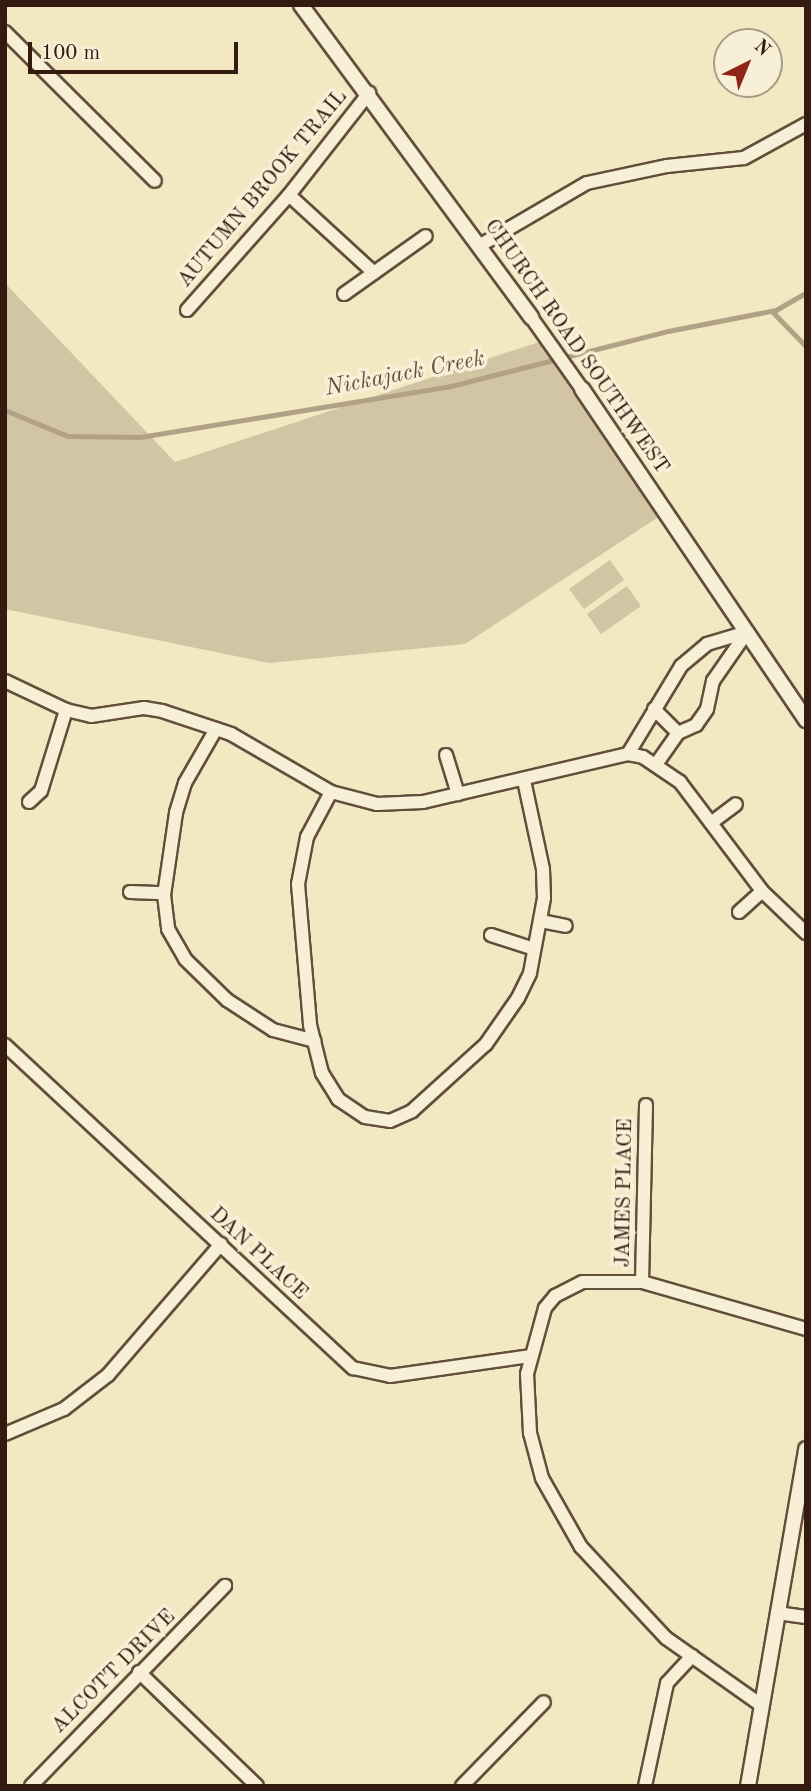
<!DOCTYPE html>
<style>
body{margin:0}
#map{position:relative;width:811px;height:1791px;overflow:hidden;background:#f2e8c2;font-family:"Old Standard TT",serif}
div>[style]{position:absolute}
.green>*{inset:0;background:#d2c5a4}
.stream>*{height:4.5px;margin:-2.25px;padding:0 2.25px;transform-origin:2.25px;border-radius:2.25px;background:#b1a285}
.roads{filter:drop-shadow(2px 0 #634e3c) drop-shadow(-2px 0 #634e3c) drop-shadow(0 2px #634e3c) drop-shadow(0 -2px #634e3c)}
.minor>*{height:12px;margin:-6px;padding:0 6px;transform-origin:6px;border-radius:6px;background:#f7f0d7}
.tertiary>*{height:14px;margin:-7px;padding:0 7px;transform-origin:7px;border-radius:7px;background:#f7f0d7}
span{translate:-50% -50%;white-space:nowrap;text-align:center;line-height:1.15;-webkit-text-stroke:7px #f7f0d7;paint-order:stroke}
.street-label{font-size:21px;color:#331b10}
.water-label{font-size:23px;color:#65513f;font-style:italic}
.frame{position:absolute;inset:0;border:7px solid #331b10;pointer-events:none}
.north{position:absolute;left:713px;top:28px;width:70px;height:70px;box-sizing:border-box;background:#f7f0d7;border:2px solid #a99b87;border-radius:50%;rotate:43deg;font-size:19px;font-weight:700;line-height:28px;text-align:center;color:#331b10}
.north::after{content:'';display:block;margin:auto;width:24px;height:32px;background:#8f2418;clip-path:polygon(50% 0,100% 100%,50% 72%,0 100%)}
.scale{position:absolute;left:28px;top:42px;width:210px;height:32px;box-sizing:border-box;border:4px solid #331b10;border-top:0;padding-left:9px;font-size:21px;line-height:24px;white-space:nowrap;color:#331b10;-webkit-text-stroke:5px #f7f0d7;paint-order:stroke}
</style>
<div id="map">
<div class="green">
<i style="clip-path:polygon(5px 283px,175px 462px,545px 340px,672px 508px,465px 644px,269px 663px,5px 609px)"></i>
<i style="clip-path:polygon(610px 560px,624px 580px,584px 609px,569px 589px)"></i>
<i style="clip-path:polygon(627px 586px,641px 606px,601px 634px,587px 614px)"></i>
</div>
<div class="stream">
<i style="left:772px;top:311px;width:49px;rotate:45.8deg"></i>
<i style="left:5px;top:410px;width:68px;rotate:22.4deg"></i>
<i style="left:68px;top:436px;width:72px;rotate:0.8deg"></i>
<i style="left:140px;top:437px;width:311px;rotate:-9.3deg"></i>
<i style="left:447px;top:387px;width:228px;rotate:-14.2deg"></i>
<i style="left:668px;top:331px;width:110px;rotate:-11deg"></i>
<i style="left:776px;top:310px;width:34px;rotate:-30deg"></i>
</div>
<div class="roads">
<div class="minor">
<i style="left:5px;top:32px;width:211px;rotate:44.8deg"></i>
<i style="left:289px;top:195px;width:115px;rotate:42.5deg"></i>
<i style="left:479px;top:246px;width:125px;rotate:-30.3deg"></i>
<i style="left:587px;top:183px;width:82px;rotate:-12deg"></i>
<i style="left:667px;top:166px;width:77px;rotate:-5.9deg"></i>
<i style="left:744px;top:158px;width:71px;rotate:-28.7deg"></i>
<i style="left:344px;top:294px;width:100px;rotate:-35.3deg"></i>
<i style="left:187px;top:310px;width:154px;rotate:-48.4deg"></i>
<i style="left:289px;top:195px;width:130px;rotate:-51.9deg"></i>
<i style="left:531px;top:317px;width:88px;rotate:54.7deg"></i>
<i style="left:5px;top:681px;width:68px;rotate:25.4deg"></i>
<i style="left:66px;top:710px;width:26px;rotate:13deg"></i>
<i style="left:91px;top:716px;width:54px;rotate:-8.6deg"></i>
<i style="left:144px;top:708px;width:18px;rotate:9deg"></i>
<i style="left:162px;top:711px;width:73px;rotate:18.4deg"></i>
<i style="left:231px;top:734px;width:116px;rotate:30.1deg"></i>
<i style="left:331px;top:792px;width:48px;rotate:14.6deg"></i>
<i style="left:377px;top:804px;width:46px;rotate:-2.5deg"></i>
<i style="left:423px;top:802px;width:211px;rotate:-13.2deg"></i>
<i style="left:628px;top:754px;width:15px;rotate:11deg"></i>
<i style="left:643px;top:757px;width:45px;rotate:34deg"></i>
<i style="left:680px;top:782px;width:136px;rotate:53deg"></i>
<i style="left:762px;top:891px;width:61px;rotate:43.7deg"></i>
<i style="left:654px;top:709px;width:34px;rotate:45deg"></i>
<i style="left:216px;top:729px;width:62px;rotate:119.9deg"></i>
<i style="left:185px;top:783px;width:31px;rotate:107deg"></i>
<i style="left:176px;top:813px;width:83px;rotate:98.3deg"></i>
<i style="left:164px;top:895px;width:34px;rotate:83deg"></i>
<i style="left:168px;top:929px;width:34px;rotate:60deg"></i>
<i style="left:185px;top:959px;width:59px;rotate:44.3deg"></i>
<i style="left:227px;top:1000px;width:55px;rotate:33.1deg"></i>
<i style="left:273px;top:1030px;width:43px;rotate:14.7deg"></i>
<i style="left:628px;top:754px;width:103px;rotate:-58.9deg"></i>
<i style="left:681px;top:666px;width:34px;rotate:-40deg"></i>
<i style="left:707px;top:644px;width:42px;rotate:-16.7deg"></i>
<i style="left:446px;top:755px;width:41px;rotate:72.9deg"></i>
<i style="left:657px;top:763px;width:37px;rotate:-55deg"></i>
<i style="left:678px;top:733px;width:20px;rotate:-24deg"></i>
<i style="left:696px;top:725px;width:19px;rotate:-55deg"></i>
<i style="left:707px;top:709px;width:29px;rotate:-78deg"></i>
<i style="left:713px;top:681px;width:60px;rotate:-55.2deg"></i>
<i style="left:331px;top:792px;width:51px;rotate:118.1deg"></i>
<i style="left:307px;top:837px;width:48px;rotate:100.8deg"></i>
<i style="left:298px;top:884px;width:142px;rotate:85.1deg"></i>
<i style="left:310px;top:1025px;width:49px;rotate:76deg"></i>
<i style="left:322px;top:1073px;width:31px;rotate:58deg"></i>
<i style="left:338px;top:1099px;width:32px;rotate:34deg"></i>
<i style="left:365px;top:1117px;width:25px;rotate:9deg"></i>
<i style="left:390px;top:1121px;width:24px;rotate:-24deg"></i>
<i style="left:412px;top:1111px;width:100px;rotate:-42.2deg"></i>
<i style="left:486px;top:1044px;width:56px;rotate:-55.2deg"></i>
<i style="left:518px;top:998px;width:28px;rotate:-64deg"></i>
<i style="left:530px;top:973px;width:76px;rotate:-79.4deg"></i>
<i style="left:544px;top:898px;width:29px;rotate:-92deg"></i>
<i style="left:543px;top:869px;width:91px;rotate:-102.1deg"></i>
<i style="left:29px;top:802px;width:16px;rotate:-43deg"></i>
<i style="left:41px;top:791px;width:85px;rotate:-72.8deg"></i>
<i style="left:711px;top:823px;width:31px;rotate:-37deg"></i>
<i style="left:130px;top:892px;width:34px;rotate:2deg"></i>
<i style="left:739px;top:912px;width:31px;rotate:-42deg"></i>
<i style="left:541px;top:921px;width:25px;rotate:11deg"></i>
<i style="left:491px;top:935px;width:45px;rotate:18deg"></i>
<i style="left:5px;top:1045px;width:475px;rotate:42.9deg"></i>
<i style="left:353px;top:1368px;width:38px;rotate:12deg"></i>
<i style="left:390px;top:1376px;width:141px;rotate:-8.1deg"></i>
<i style="left:642px;top:1282px;width:177px;rotate:-88.7deg"></i>
<i style="left:5px;top:1434px;width:64px;rotate:-23deg"></i>
<i style="left:64px;top:1409px;width:56px;rotate:-37.7deg"></i>
<i style="left:108px;top:1375px;width:173px;rotate:-49.2deg"></i>
<i style="left:777px;top:1613px;width:29px;rotate:8deg"></i>
<i style="left:139px;top:1672px;width:164px;rotate:44deg"></i>
<i style="left:761px;top:1705px;width:116px;rotate:-144.8deg"></i>
<i style="left:666px;top:1638px;width:125px;rotate:-133deg"></i>
<i style="left:581px;top:1547px;width:79px;rotate:-119.5deg"></i>
<i style="left:542px;top:1478px;width:47px;rotate:-104.9deg"></i>
<i style="left:530px;top:1433px;width:59px;rotate:-92.9deg"></i>
<i style="left:527px;top:1374px;width:68px;rotate:-74.7deg"></i>
<i style="left:545px;top:1308px;width:16px;rotate:-50deg"></i>
<i style="left:555px;top:1296px;width:31px;rotate:-27deg"></i>
<i style="left:583px;top:1282px;width:59px"></i>
<i style="left:642px;top:1282px;width:171px;rotate:16deg"></i>
<i style="left:31px;top:1786px;width:279px;rotate:-45.9deg"></i>
<i style="left:462px;top:1786px;width:117px;rotate:-45.7deg"></i>
<i style="left:645px;top:1786px;width:105px;rotate:-77.9deg"></i>
<i style="left:667px;top:1683px;width:37px;rotate:-47deg"></i>
</div>
<div class="tertiary">
<i style="left:301px;top:5px;width:388px;rotate:53.6deg"></i>
<i style="left:582px;top:389px;width:400px;rotate:55.9deg"></i>
<i style="left:748px;top:1786px;width:342px;rotate:-80.2deg"></i>
</div>
</div>
<div class="street-label">
<span style="left:263px;top:189px;rotate:-50deg">AUTUMN BROOK TRAIL</span>
<span style="left:576px;top:347px;rotate:55deg">CHURCH ROAD SOUTHWEST</span>
<span style="left:625px;top:1193px;rotate:-89deg">JAMES PLACE</span>
<span style="left:258px;top:1254px;rotate:43deg">DAN PLACE</span>
<span style="left:114px;top:1672px;rotate:-45deg">ALCOTT DRIVE</span>
</div>
<div class="water-label">
<span style="left:405px;top:374px;rotate:-11deg">Nickajack Creek</span>
</div>
<div class="frame"></div>
<div class="north">N</div>
<div class="scale">100 m</div>
</div>
